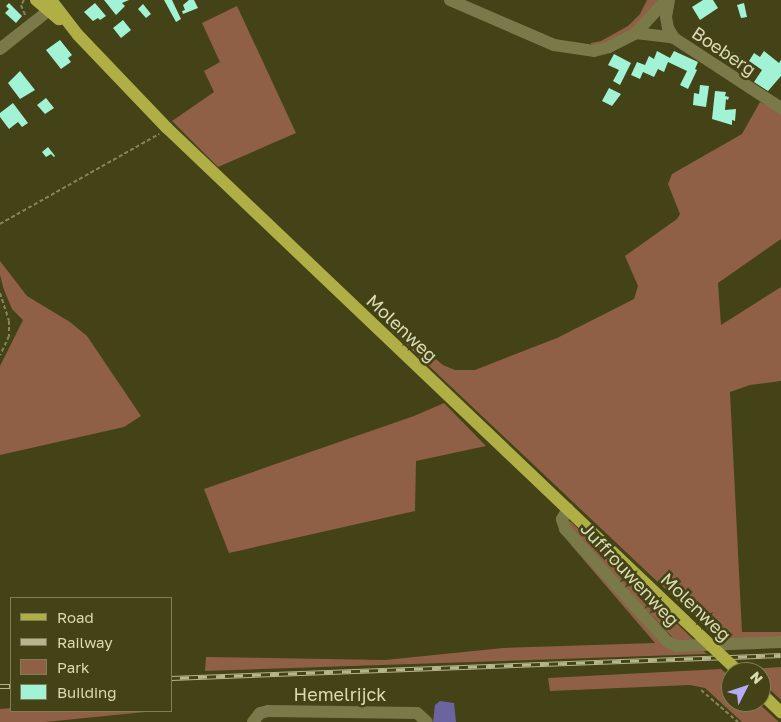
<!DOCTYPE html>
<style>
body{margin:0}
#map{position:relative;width:781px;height:722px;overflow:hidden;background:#434317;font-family:"Golos Text",sans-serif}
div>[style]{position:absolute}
.green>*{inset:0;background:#8f5f46}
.water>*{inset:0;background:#6c649e}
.building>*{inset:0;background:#a2f3d5}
.path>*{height:2px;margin-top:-1px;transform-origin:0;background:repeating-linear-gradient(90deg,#84855b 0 4px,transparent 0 6.5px)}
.minor>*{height:12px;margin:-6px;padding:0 6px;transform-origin:6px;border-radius:6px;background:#79794a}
.major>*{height:12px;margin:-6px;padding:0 6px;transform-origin:6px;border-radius:6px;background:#afaf46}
.rail>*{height:5px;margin-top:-2.5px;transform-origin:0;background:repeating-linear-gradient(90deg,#434317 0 9px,#b5b68d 0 18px);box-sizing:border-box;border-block:1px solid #b5b68d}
.major-bridge>*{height:12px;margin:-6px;padding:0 6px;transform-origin:6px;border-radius:6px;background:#afaf46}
span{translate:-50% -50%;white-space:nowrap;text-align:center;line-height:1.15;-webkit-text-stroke:5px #434317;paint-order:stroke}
.street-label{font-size:18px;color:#dadbb3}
.legend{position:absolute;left:10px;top:597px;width:162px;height:115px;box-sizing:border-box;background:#434317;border:1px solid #7f8055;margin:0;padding:6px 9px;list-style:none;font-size:15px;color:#dadbb3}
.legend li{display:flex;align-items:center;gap:10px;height:25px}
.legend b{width:25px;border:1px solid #7f8055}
.north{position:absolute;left:721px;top:662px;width:50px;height:50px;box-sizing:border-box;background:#434317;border:1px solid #7f8055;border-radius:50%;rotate:49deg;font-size:14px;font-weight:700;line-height:20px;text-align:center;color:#dadbb3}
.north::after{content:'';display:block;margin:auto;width:18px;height:22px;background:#b5acf8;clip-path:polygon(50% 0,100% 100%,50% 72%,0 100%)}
</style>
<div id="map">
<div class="green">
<i style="clip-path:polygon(647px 0,661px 0,627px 36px,592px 47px,591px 43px,601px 41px,628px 26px,640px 14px)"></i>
<i style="clip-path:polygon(237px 6px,296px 133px,218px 167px,172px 121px,214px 92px,204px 71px,220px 62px,202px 23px)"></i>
<i style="clip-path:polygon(760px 102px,781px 113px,781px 239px,718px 283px,721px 325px,781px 287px,781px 381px,750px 385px,730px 392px,742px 632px,781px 632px,781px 638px,717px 638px,392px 331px,395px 325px,443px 365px,455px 370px,475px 370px,557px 338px,634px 299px,638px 286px,625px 256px,677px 219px,680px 214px,668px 184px,672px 174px,742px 134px)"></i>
<i style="clip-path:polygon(0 261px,27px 296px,70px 322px,87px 336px,141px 416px,124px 427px,0 455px,0 366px,23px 320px,12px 309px,4px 290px,0 275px)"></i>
<i style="clip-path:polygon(444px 403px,486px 446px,416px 461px,415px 511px,229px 553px,204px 489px,414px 416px)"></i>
<i style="clip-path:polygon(569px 521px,571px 522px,694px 640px,677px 642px,569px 529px)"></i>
<i style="clip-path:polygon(574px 543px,662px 641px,701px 649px,707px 654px,205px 671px,206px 657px,385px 660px,503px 648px,655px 643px,571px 545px)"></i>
<i style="clip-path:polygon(781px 667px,781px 700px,761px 681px,761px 672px,751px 672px,748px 669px)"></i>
<i style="clip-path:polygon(721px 669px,731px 678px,731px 702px,757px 702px,779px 722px,742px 722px,705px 688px,690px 685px,550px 691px,548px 678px)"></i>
<i style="clip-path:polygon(11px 708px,11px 711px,155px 711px,45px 722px,0 722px,0 709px)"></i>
</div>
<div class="water">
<i style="clip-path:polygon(440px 701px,454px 703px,456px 722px,433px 722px,435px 705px)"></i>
</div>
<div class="building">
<i style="clip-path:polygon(104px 0,129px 0,122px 3px,125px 6px,116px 15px)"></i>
<i style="clip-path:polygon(164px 0,172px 0,181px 19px,176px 22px)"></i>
<i style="clip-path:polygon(189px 0,194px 0,198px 8px,183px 14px,182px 11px,185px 10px,183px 5px)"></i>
<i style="clip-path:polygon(703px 0,713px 0,718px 8px,700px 20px,692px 7px)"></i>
<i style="clip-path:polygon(9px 3px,22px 16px,16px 23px,5px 13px,9px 9px,6px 6px)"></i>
<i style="clip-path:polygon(95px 3px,106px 16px,100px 20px,98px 18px,93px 21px,84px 12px)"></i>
<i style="clip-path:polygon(744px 3px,747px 17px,741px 18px,737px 5px)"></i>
<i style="clip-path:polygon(143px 4px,151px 14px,146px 18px,138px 9px)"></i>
<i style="clip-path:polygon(123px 20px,131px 30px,121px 38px,113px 28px)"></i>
<i style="clip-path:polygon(710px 39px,731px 53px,732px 52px,745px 59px,738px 68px,712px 53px,706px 45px)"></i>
<i style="clip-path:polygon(60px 40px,72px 55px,68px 58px,71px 62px,61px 69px,46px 50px)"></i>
<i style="clip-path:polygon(657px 51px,670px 58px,674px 51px,698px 62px,695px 69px,697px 70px,688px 89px,680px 85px,687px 71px,668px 62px,664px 72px,658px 69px,654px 77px,643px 72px,640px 79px,631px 75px,637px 62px,645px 65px,649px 56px,654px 59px)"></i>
<i style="clip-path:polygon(764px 51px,779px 63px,781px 60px,781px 76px,768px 91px,754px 82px,762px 70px,749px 61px,754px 53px,760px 57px)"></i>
<i style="clip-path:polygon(614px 54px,631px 63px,620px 85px,613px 81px,619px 70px,608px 65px)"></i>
<i style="clip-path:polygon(20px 71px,35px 90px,20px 99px,8px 83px)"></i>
<i style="clip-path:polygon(700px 85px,709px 86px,706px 107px,693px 105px,694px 93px,699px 94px)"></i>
<i style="clip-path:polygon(609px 88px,621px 94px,612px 106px,602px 101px)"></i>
<i style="clip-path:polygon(715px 91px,726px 92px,725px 96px,729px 97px,728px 100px,726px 99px,725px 110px,736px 109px,735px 121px,732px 120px,732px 125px,712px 119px)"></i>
<i style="clip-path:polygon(46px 98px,54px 108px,45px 114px,37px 105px)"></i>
<i style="clip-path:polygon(13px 103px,28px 123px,22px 127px,18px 122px,9px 129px,0 117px,0 113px)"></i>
<i style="clip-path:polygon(48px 147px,55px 156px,54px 157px,51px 154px,46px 157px,42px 152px)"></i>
</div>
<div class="path">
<i style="left:24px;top:0;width:6px;rotate:121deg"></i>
<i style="left:21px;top:5px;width:11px;rotate:68deg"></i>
<i style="left:0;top:224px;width:183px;rotate:-29.5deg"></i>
<i style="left:0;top:293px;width:29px;rotate:72deg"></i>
<i style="left:9px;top:321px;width:15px;rotate:90deg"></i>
<i style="left:9px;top:336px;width:21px;rotate:115deg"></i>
<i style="left:701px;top:690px;width:49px;rotate:40.9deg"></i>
</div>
<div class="minor">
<i style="left:450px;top:0;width:113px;rotate:23.4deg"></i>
<i style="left:554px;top:45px;width:40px;rotate:8.5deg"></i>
<i style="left:594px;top:51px;width:16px;rotate:-15deg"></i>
<i style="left:609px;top:47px;width:30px;rotate:-27deg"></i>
<i style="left:636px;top:33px;width:45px;rotate:-47.7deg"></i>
<i style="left:669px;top:0;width:17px;rotate:100deg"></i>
<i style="left:666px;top:17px;width:11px;rotate:80deg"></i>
<i style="left:668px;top:28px;width:12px;rotate:59deg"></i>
<i style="left:636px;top:33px;width:38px;rotate:7deg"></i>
<i style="left:674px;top:38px;width:128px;rotate:33.2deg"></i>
<i style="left:0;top:49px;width:55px;rotate:-38.3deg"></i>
<i style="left:568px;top:509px;width:12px;rotate:121deg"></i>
<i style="left:562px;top:519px;width:10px;rotate:73deg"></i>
<i style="left:565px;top:529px;width:153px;rotate:47.7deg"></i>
<i style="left:668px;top:642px;width:10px;rotate:24deg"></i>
<i style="left:677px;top:646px;width:104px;rotate:-2.2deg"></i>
<i style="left:253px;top:722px;width:11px;rotate:-52deg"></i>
<i style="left:260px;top:713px;width:8px;rotate:-14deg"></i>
<i style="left:268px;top:711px;width:149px;rotate:0.8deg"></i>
<i style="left:417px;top:713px;width:13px;rotate:42deg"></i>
</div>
<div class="major">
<i style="left:36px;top:0;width:30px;rotate:40deg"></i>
<i style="left:51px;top:0;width:44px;rotate:52.4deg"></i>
<i style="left:78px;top:35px;width:129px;rotate:46.3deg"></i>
<i style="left:167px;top:128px;width:715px;rotate:43.58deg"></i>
<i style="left:761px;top:693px;width:28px;rotate:44deg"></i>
</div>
<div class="rail">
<i style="left:171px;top:678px;width:610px;rotate:-2.16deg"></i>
<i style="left:0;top:686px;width:11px"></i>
</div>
<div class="major-bridge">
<i style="left:685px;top:621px;width:74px;rotate:43.4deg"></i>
</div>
<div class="street-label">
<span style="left:724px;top:51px;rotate:34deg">Boeberg</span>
<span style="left:402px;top:328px;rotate:43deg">Molenweg</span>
<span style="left:630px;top:574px;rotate:47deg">Juffrouwenweg</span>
<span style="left:696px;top:607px;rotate:44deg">Molenweg</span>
<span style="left:340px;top:694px">Hemelrijck</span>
</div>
<ul class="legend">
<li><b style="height:6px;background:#afaf46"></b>Road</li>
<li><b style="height:6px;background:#b5b68d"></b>Railway</li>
<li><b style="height:14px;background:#8f5f46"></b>Park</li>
<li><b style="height:14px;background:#a2f3d5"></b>Building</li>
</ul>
<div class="north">N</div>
</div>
